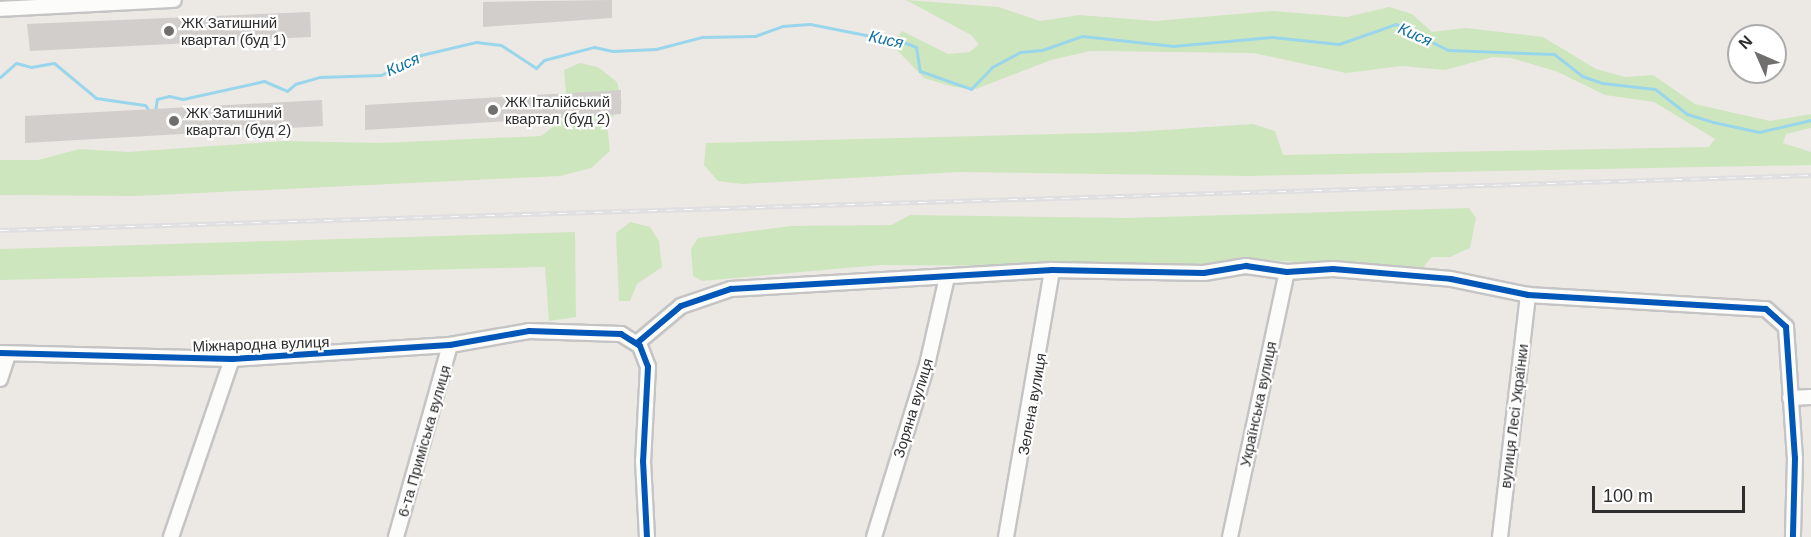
<!DOCTYPE html>
<meta charset="utf-8">
<style>
body{margin:0}
#map{position:relative;width:1811px;height:537px;overflow:hidden;background:#ece8e4;font-family:Helvetica,sans-serif}
div>[style]{position:absolute}
.green>*{inset:0;background:#cee6be}
.stream>*{height:3px;margin:-1.5px;padding:0 1.5px;transform-origin:1.5px;border-radius:1.5px;background:#99d6ec}
.building>*{inset:0;background:#d1cecb}
.roads{filter:drop-shadow(2px 0 #c5c4c5) drop-shadow(-2px 0 #c5c4c5) drop-shadow(0 2px #c5c4c5) drop-shadow(0 -2px #c5c4c5)}
.minor>*{height:14px;margin:-7px;padding:0 7px;transform-origin:7px;border-radius:7px;background:#fcfcfb}
.rail>*{height:5px;margin-top:-2.5px;transform-origin:0;background:repeating-linear-gradient(90deg,#fff 0 9px,#dfdfe1 0 18px);box-sizing:border-box;border-block:2px solid #dfdfe1}
.cycleway>*{height:6px;margin:-3px;padding:0 3px;transform-origin:3px;border-radius:3px;background:#0057b8}
.dots>*{width:16px;height:16px;translate:-50% -50%;box-sizing:border-box;border:3px solid #fff;border-radius:50%}
span{translate:-50% -50%;white-space:nowrap;text-align:center;line-height:1.15;-webkit-text-stroke:4.5px #fff;paint-order:stroke}
.poi-label{font-size:15px;color:#2e2e2e}
.left{translate:0 -50%;text-align:left}
.street-label{font-size:15px;color:#2e2e2e}
.water-label{font-size:16px;color:#0d6fa3;font-style:italic}
.north{position:absolute;left:1727px;top:24px;width:60px;height:60px;box-sizing:border-box;background:#fff;border:2px solid #ababab;border-radius:50%;rotate:315deg;font-size:16px;font-weight:700;line-height:24px;text-align:center;color:#2e2e2e}
.north::after{content:'';display:block;margin:auto;width:21px;height:27px;background:#706f6e;clip-path:polygon(50% 0,100% 100%,50% 72%,0 100%)}
.scale{position:absolute;left:1592px;top:486px;width:153px;height:27px;box-sizing:border-box;border:3px solid #2e2e2e;border-top:0;padding-left:8px;font-size:18px;line-height:21px;white-space:nowrap;color:#2e2e2e;-webkit-text-stroke:4px #fff;paint-order:stroke}
</style>
<div id="map">
<div class="green">
<i style="clip-path:polygon(906px 0,999px 7px,1040px 21px,1079px 15px,1155px 21px,1273px 11px,1347px 17px,1389px 7px,1412px 14px,1432px 32px,1466px 28px,1543px 37px,1596px 69px,1625px 77px,1653px 75px,1695px 104px,1770px 121px,1811px 114px,1811px 128px,1786px 134px,1783px 143px,1811px 152px,1811px 165px,1247px 176px,958px 172px,743px 184px,718px 181px,704px 165px,706px 143px,1133px 132px,1253px 124px,1275px 131px,1283px 155px,1709px 147px,1715px 139px,1654px 102px,1605px 95px,1558px 72px,1511px 58px,1493px 57px,1445px 70px,1402px 66px,1346px 73px,1254px 53px,1090px 51px,1051px 60px,976px 89px,954px 87px,924px 78px,892px 45px,902px 31px,948px 54px,970px 52px,979px 44px,971px 35px)"></i>
<i style="clip-path:polygon(580px 63px,598px 67px,617px 82px,622px 104px,607px 125px,610px 151px,591px 168px,560px 176px,136px 196px,0 195px,0 160px,38px 160px,80px 149px,128px 152px,285px 141px,380px 143px,541px 136px,562px 120px,567px 105px,564px 70px)"></i>
<i style="clip-path:polygon(1469px 208px,1476px 218px,1470px 248px,1450px 257px,1432px 257px,1421px 270px,1252px 259px,1206px 267px,880px 265px,702px 281px,693px 276px,691px 249px,698px 238px,791px 226px,891px 225px,910px 215px,1125px 218px)"></i>
<i style="clip-path:polygon(630px 222px,650px 227px,659px 241px,662px 267px,637px 284px,630px 301px,619px 301px,616px 233px)"></i>
<i style="clip-path:polygon(575px 232px,576px 317px,549px 321px,545px 267px,0 280px,0 249px)"></i>
</div>
<div class="stream">
<i style="left:0;top:77px;width:21px;rotate:-41deg"></i>
<i style="left:16px;top:63px;width:16px;rotate:15deg"></i>
<i style="left:31px;top:67px;width:23px;rotate:-10deg"></i>
<i style="left:54px;top:63px;width:55px;rotate:39.8deg"></i>
<i style="left:96px;top:98px;width:49px;rotate:8.1deg"></i>
<i style="left:145px;top:105px;width:9px;rotate:54deg"></i>
<i style="left:155px;top:111px;width:12px;rotate:-81deg"></i>
<i style="left:157px;top:99px;width:12px;rotate:-14deg"></i>
<i style="left:169px;top:96px;width:14px;rotate:12deg"></i>
<i style="left:183px;top:99px;width:83px;rotate:-12.5deg"></i>
<i style="left:264px;top:81px;width:25px;rotate:23deg"></i>
<i style="left:287px;top:91px;width:11px;rotate:-41deg"></i>
<i style="left:295px;top:84px;width:26px;rotate:-16deg"></i>
<i style="left:320px;top:77px;width:61px;rotate:-1.9deg"></i>
<i style="left:381px;top:75px;width:45px;rotate:-26.6deg"></i>
<i style="left:421px;top:55px;width:57px;rotate:-13.3deg"></i>
<i style="left:476px;top:42px;width:25px;rotate:7deg"></i>
<i style="left:501px;top:45px;width:42px;rotate:33.3deg"></i>
<i style="left:536px;top:68px;width:11px;rotate:-45deg"></i>
<i style="left:544px;top:60px;width:52px;rotate:-14.6deg"></i>
<i style="left:594px;top:47px;width:19px;rotate:12deg"></i>
<i style="left:613px;top:51px;width:43px;rotate:-2.7deg"></i>
<i style="left:656px;top:49px;width:48px;rotate:-14.6deg"></i>
<i style="left:702px;top:37px;width:53px;rotate:-1.1deg"></i>
<i style="left:755px;top:36px;width:29px;rotate:-20deg"></i>
<i style="left:782px;top:26px;width:28px;rotate:-4deg"></i>
<i style="left:810px;top:24px;width:98px;rotate:11.2deg"></i>
<i style="left:906px;top:43px;width:11px;rotate:22deg"></i>
<i style="left:916px;top:47px;width:24px;rotate:81deg"></i>
<i style="left:920px;top:71px;width:54px;rotate:19.4deg"></i>
<i style="left:971px;top:89px;width:30px;rotate:-46deg"></i>
<i style="left:992px;top:67px;width:32px;rotate:-28deg"></i>
<i style="left:1020px;top:52px;width:22px;rotate:-5deg"></i>
<i style="left:1042px;top:50px;width:42px;rotate:-19.3deg"></i>
<i style="left:1082px;top:36px;width:92px;rotate:6.3deg"></i>
<i style="left:1173px;top:46px;width:99px;rotate:-5.2deg"></i>
<i style="left:1272px;top:37px;width:67px;rotate:6deg"></i>
<i style="left:1339px;top:44px;width:60px;rotate:-19.3deg"></i>
<i style="left:1396px;top:24px;width:58px;rotate:26.6deg"></i>
<i style="left:1448px;top:50px;width:106px;rotate:2.2deg"></i>
<i style="left:1554px;top:54px;width:36px;rotate:38deg"></i>
<i style="left:1582px;top:76px;width:21px;rotate:19deg"></i>
<i style="left:1602px;top:83px;width:53px;rotate:6.5deg"></i>
<i style="left:1655px;top:89px;width:41px;rotate:38deg"></i>
<i style="left:1687px;top:114px;width:27px;rotate:17deg"></i>
<i style="left:1713px;top:122px;width:47px;rotate:12.3deg"></i>
<i style="left:1759px;top:132px;width:53px;rotate:-13deg"></i>
</div>
<div class="building">
<i style="clip-path:polygon(612px 0,612px 18px,483px 27px,483px 2px)"></i>
<i style="clip-path:polygon(310px 12px,311px 37px,30px 51px,27px 24px)"></i>
<i style="clip-path:polygon(621px 90px,621px 114px,365px 130px,365px 105px)"></i>
<i style="clip-path:polygon(322px 100px,323px 126px,25px 143px,25px 116px)"></i>
</div>
<div class="roads">
<div class="minor">
<i style="left:0;top:9px;width:174px;rotate:-3deg"></i>
<i style="left:637px;top:343px;width:57px;rotate:-40.1deg"></i>
<i style="left:681px;top:306px;width:53px;rotate:-18.8deg"></i>
<i style="left:731px;top:289px;width:322px;rotate:-3.4deg"></i>
<i style="left:1052px;top:270px;width:152px;rotate:1.1deg"></i>
<i style="left:1204px;top:273px;width:43px;rotate:-9.5deg"></i>
<i style="left:1246px;top:266px;width:41px;rotate:8.3deg"></i>
<i style="left:1287px;top:272px;width:46px;rotate:-3.7deg"></i>
<i style="left:1333px;top:269px;width:118px;rotate:4.8deg"></i>
<i style="left:1451px;top:279px;width:79px;rotate:11.7deg"></i>
<i style="left:1528px;top:295px;width:238px;rotate:3.4deg"></i>
<i style="left:1766px;top:309px;width:27px;rotate:42deg"></i>
<i style="left:1786px;top:327px;width:131px;rotate:86.1deg"></i>
<i style="left:1795px;top:458px;width:79px;rotate:91.5deg"></i>
<i style="left:0;top:353px;width:232px;rotate:1.5deg"></i>
<i style="left:232px;top:359px;width:218px;rotate:-3.7deg"></i>
<i style="left:450px;top:345px;width:80px;rotate:-10deg"></i>
<i style="left:529px;top:331px;width:92px;rotate:1.9deg"></i>
<i style="left:621px;top:334px;width:22px;rotate:32deg"></i>
<i style="left:640px;top:346px;width:22px;rotate:69deg"></i>
<i style="left:648px;top:367px;width:94px;rotate:93deg"></i>
<i style="left:643px;top:461px;width:76px;rotate:87deg"></i>
<i style="left:0;top:379px;width:26px;rotate:-72deg"></i>
<i style="left:1790px;top:398px;width:21px;rotate:-3deg"></i>
<i style="left:171px;top:537px;width:188px;rotate:-71.1deg"></i>
<i style="left:396px;top:537px;width:199px;rotate:-74.3deg"></i>
<i style="left:874px;top:537px;width:180px;rotate:-72.9deg"></i>
<i style="left:927px;top:365px;width:90px;rotate:-77.2deg"></i>
<i style="left:1006px;top:537px;width:271px;rotate:-80.2deg"></i>
<i style="left:1230px;top:537px;width:271px;rotate:-77.9deg"></i>
<i style="left:1500px;top:537px;width:244px;rotate:-83.4deg"></i>
</div>
</div>
<div class="rail">
<i style="left:0;top:230px;width:1812px;rotate:-1.74deg"></i>
</div>
<div class="cycleway">
<i style="left:637px;top:343px;width:57px;rotate:-40.1deg"></i>
<i style="left:681px;top:306px;width:53px;rotate:-18.8deg"></i>
<i style="left:731px;top:289px;width:322px;rotate:-3.4deg"></i>
<i style="left:1052px;top:270px;width:152px;rotate:1.1deg"></i>
<i style="left:1204px;top:273px;width:43px;rotate:-9.5deg"></i>
<i style="left:1246px;top:266px;width:41px;rotate:8.3deg"></i>
<i style="left:1287px;top:272px;width:46px;rotate:-3.7deg"></i>
<i style="left:1333px;top:269px;width:118px;rotate:4.8deg"></i>
<i style="left:1451px;top:279px;width:79px;rotate:11.7deg"></i>
<i style="left:1528px;top:295px;width:238px;rotate:3.4deg"></i>
<i style="left:1766px;top:309px;width:27px;rotate:42deg"></i>
<i style="left:1786px;top:327px;width:131px;rotate:86.1deg"></i>
<i style="left:1795px;top:458px;width:79px;rotate:91.5deg"></i>
<i style="left:0;top:353px;width:232px;rotate:1.5deg"></i>
<i style="left:232px;top:359px;width:218px;rotate:-3.7deg"></i>
<i style="left:450px;top:345px;width:80px;rotate:-10deg"></i>
<i style="left:529px;top:331px;width:92px;rotate:1.9deg"></i>
<i style="left:621px;top:334px;width:22px;rotate:32deg"></i>
<i style="left:640px;top:346px;width:22px;rotate:69deg"></i>
<i style="left:648px;top:367px;width:94px;rotate:93deg"></i>
<i style="left:643px;top:461px;width:76px;rotate:87deg"></i>
</div>
<div class="dots">
<i style="left:169px;top:31px;background:#706f6e"></i>
<i style="left:493px;top:110px;background:#706f6e"></i>
<i style="left:174px;top:121px;background:#706f6e"></i>
</div>
<div class="poi-label">
<span class="left" style="left:181px;top:31px">ЖК Затишний<br>квартал (буд 1)</span>
<span class="left" style="left:505px;top:110px">ЖК Італійський<br>квартал (буд 2)</span>
<span class="left" style="left:186px;top:121px">ЖК Затишний<br>квартал (буд 2)</span>
</div>
<div class="street-label">
<span style="left:261px;top:344px;rotate:-2deg">Міжнародна вулиця</span>
<span style="left:1032px;top:404px;rotate:-80deg">Зелена вулиця</span>
<span style="left:1258px;top:404px;rotate:-78deg">Українська вулиця</span>
<span style="left:913px;top:408px;rotate:-73deg">Зоряна вулиця</span>
<span style="left:1514px;top:416px;rotate:-83deg">вулиця Лесі Українки</span>
<span style="left:424px;top:441px;rotate:-74deg">6-та Приміська вулиця</span>
</div>
<div class="water-label">
<span style="left:1415px;top:35px;rotate:24deg">Кися</span>
<span style="left:886px;top:40px;rotate:12deg">Кися</span>
<span style="left:403px;top:65px;rotate:-24deg">Кися</span>
</div>
<div class="north">N</div>
<div class="scale">100 m</div>
</div>
